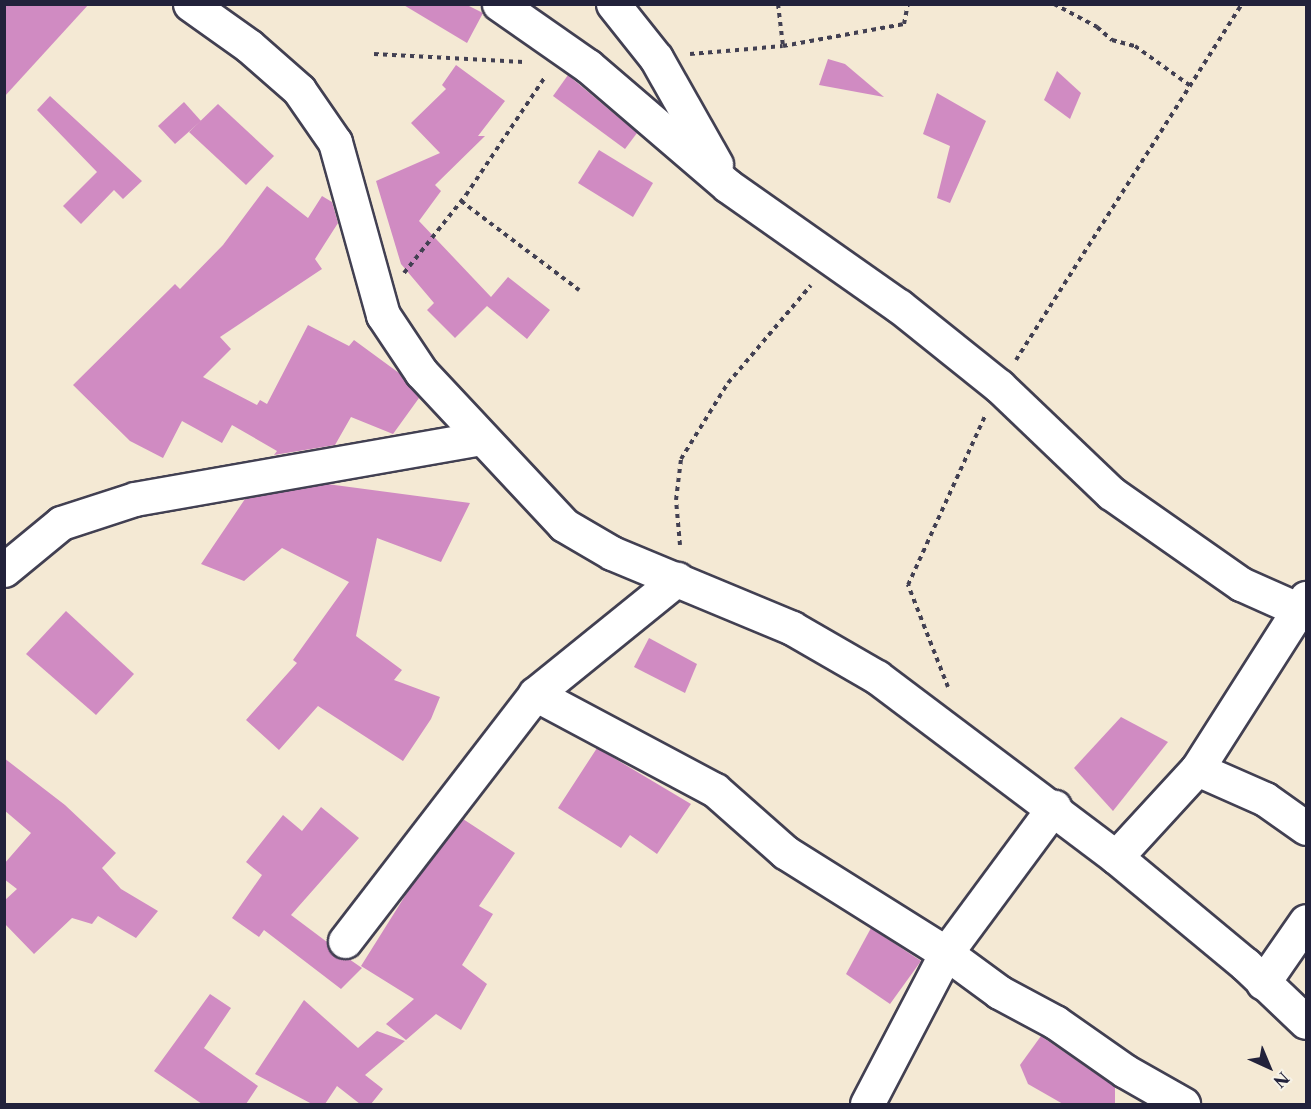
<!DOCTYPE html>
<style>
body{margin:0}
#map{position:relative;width:1311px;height:1109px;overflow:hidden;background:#f4e9d4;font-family:"Libre Caslon Text",serif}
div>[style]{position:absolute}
.building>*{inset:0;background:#d08bc2}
.path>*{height:4px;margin-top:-2px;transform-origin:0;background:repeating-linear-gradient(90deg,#424052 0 4.5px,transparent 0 9px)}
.roads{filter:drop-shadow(2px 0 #424052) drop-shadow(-2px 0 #424052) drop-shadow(0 2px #424052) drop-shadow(0 -2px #424052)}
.minor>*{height:33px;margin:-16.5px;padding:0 16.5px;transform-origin:16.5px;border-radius:16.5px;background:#fff}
span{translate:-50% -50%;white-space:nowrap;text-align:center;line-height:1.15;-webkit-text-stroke:4.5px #f7f3e8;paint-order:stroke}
.frame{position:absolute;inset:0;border:6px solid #22223b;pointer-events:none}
.north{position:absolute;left:1239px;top:1037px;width:60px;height:60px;-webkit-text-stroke:4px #f7f3e8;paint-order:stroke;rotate:136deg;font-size:16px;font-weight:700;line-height:24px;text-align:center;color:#22223b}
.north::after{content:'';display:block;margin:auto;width:21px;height:27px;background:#22223b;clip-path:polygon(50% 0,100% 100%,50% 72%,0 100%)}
</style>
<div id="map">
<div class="building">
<i style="clip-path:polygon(4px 4px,89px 4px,4px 97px)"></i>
<i style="clip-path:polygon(402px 4px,465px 4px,483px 13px,467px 43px)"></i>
<i style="clip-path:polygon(828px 59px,845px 64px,884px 97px,819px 85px)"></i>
<i style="clip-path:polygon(456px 65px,505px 101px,478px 136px,485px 136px,435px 185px,441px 191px,419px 221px,491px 297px,508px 277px,550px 310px,527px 339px,487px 306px,455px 338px,427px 310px,434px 303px,401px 264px,376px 181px,440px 153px,411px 123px,446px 89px,442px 85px)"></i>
<i style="clip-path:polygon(1057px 71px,1081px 93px,1070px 119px,1044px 100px)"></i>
<i style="clip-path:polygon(568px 75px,637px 133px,625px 149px,553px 96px)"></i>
<i style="clip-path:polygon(937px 93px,986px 121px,950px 203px,937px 198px,950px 146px,923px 134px)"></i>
<i style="clip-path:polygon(50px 96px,142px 181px,123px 199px,114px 190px,81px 224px,63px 206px,97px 172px,37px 110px)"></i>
<i style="clip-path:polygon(184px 102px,201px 121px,175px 144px,158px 126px)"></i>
<i style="clip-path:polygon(218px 104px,274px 156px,246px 185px,189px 132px)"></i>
<i style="clip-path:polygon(599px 150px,653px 183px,633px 217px,578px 183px)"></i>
<i style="clip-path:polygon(267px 186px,308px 218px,322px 196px,332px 202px,338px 223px,315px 259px,322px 269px,220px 337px,231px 349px,203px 377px,257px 405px,260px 400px,267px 404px,308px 325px,349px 346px,354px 340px,399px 373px,419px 398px,393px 434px,351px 417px,335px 445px,274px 455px,277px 451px,232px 425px,222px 443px,182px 421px,163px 458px,130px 441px,73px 385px,175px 284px,180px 289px,223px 245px)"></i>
<i style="clip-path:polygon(327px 484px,470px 503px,441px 562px,377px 538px,356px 636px,402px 670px,394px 680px,440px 697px,431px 719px,403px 761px,318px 706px,279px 750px,246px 720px,297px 663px,293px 660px,349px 582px,282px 548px,244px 581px,201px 564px,245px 499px)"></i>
<i style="clip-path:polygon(66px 611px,134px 674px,96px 715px,26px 654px)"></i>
<i style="clip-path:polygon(649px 638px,697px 664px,685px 693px,634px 667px)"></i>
<i style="clip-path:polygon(1121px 717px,1168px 742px,1113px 811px,1074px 768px)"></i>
<i style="clip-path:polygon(597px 748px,691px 804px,657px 854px,630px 835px,621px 848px,558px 808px)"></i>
<i style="clip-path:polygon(4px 758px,65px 805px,116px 853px,102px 868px,121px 889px,158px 911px,136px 938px,98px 916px,92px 924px,72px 918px,34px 954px,4px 923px,4px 901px,17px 889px,4px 879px,4px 864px,31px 833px,4px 810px)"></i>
<i style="clip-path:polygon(321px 807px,359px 838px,291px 915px,327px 942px,334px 956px,349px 959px,362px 968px,341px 989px,264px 930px,259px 937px,232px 918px,262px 875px,246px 862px,283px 815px,302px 831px)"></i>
<i style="clip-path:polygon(463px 819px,515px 853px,479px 906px,493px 914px,462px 965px,487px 984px,461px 1030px,436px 1014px,406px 1040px,386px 1024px,414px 999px,361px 966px,415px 880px)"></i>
<i style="clip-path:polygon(871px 928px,921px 961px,890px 1004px,846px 974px)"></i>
<i style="clip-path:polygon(210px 994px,231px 1008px,204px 1048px,258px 1086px,246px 1104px,202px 1104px,154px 1071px)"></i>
<i style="clip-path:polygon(304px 1000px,358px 1048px,377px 1031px,405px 1041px,365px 1075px,383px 1089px,371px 1104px,360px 1104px,337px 1086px,325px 1104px,312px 1104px,255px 1074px)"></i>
<i style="clip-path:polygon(1041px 1036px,1115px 1087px,1115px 1104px,1063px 1104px,1028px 1084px,1020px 1065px)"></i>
</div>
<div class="path">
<i style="left:778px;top:4px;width:42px;rotate:83.2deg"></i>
<i style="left:1054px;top:4px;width:49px;rotate:28.1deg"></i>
<i style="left:1097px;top:27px;width:20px;rotate:41deg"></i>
<i style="left:1112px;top:40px;width:24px;rotate:15deg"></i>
<i style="left:1135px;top:46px;width:70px;rotate:35.7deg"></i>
<i style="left:374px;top:54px;width:150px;rotate:3.1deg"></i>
<i style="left:690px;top:54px;width:93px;rotate:-4.9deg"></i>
<i style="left:783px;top:46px;width:123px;rotate:-10.3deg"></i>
<i style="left:904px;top:24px;width:20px;rotate:-79deg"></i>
<i style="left:461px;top:201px;width:148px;rotate:37deg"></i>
<i style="left:404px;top:273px;width:100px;rotate:-51.5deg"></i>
<i style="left:466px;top:195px;width:142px;rotate:-56.2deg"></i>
<i style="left:1016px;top:360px;width:422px;rotate:-57.6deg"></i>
<i style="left:680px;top:545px;width:45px;rotate:-95.1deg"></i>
<i style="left:676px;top:500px;width:41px;rotate:-83deg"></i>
<i style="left:681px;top:459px;width:89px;rotate:-58.3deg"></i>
<i style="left:728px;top:383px;width:128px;rotate:-49.7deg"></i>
<i style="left:948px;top:687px;width:110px;rotate:-111.4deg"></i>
<i style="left:908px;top:585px;width:186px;rotate:-65.5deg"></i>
</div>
<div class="roads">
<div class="minor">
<i style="left:190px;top:4px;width:72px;rotate:35.4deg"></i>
<i style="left:249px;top:46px;width:67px;rotate:41.3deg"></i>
<i style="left:299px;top:90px;width:63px;rotate:55.3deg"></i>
<i style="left:335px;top:142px;width:180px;rotate:74.5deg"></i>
<i style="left:383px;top:315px;width:69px;rotate:56.3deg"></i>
<i style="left:421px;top:372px;width:209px;rotate:46.9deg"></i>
<i style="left:564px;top:525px;width:56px;rotate:30.3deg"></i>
<i style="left:612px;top:553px;width:195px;rotate:22.6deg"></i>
<i style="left:792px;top:628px;width:98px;rotate:30deg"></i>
<i style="left:877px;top:677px;width:299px;rotate:37deg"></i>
<i style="left:1116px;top:857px;width:168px;rotate:39.7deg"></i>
<i style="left:1245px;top:964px;width:84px;rotate:43.6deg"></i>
<i style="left:499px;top:4px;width:108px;rotate:34.9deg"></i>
<i style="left:588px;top:66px;width:184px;rotate:40.6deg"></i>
<i style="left:728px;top:186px;width:209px;rotate:35.1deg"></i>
<i style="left:899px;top:306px;width:128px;rotate:38.7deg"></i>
<i style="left:999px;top:386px;width:155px;rotate:43.7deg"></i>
<i style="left:1111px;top:493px;width:159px;rotate:35deg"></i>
<i style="left:1241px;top:584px;width:71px;rotate:24deg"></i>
<i style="left:613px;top:4px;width:69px;rotate:51.5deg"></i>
<i style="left:656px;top:58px;width:122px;rotate:60.5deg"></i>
<i style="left:4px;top:570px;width:74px;rotate:-39.5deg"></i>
<i style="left:61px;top:523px;width:78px;rotate:-18deg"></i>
<i style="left:135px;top:499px;width:351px;rotate:-10deg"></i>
<i style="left:535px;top:694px;width:204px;rotate:28.1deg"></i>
<i style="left:715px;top:790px;width:94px;rotate:41.5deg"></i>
<i style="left:785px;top:852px;width:190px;rotate:32.1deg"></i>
<i style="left:946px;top:953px;width:66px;rotate:36.3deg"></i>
<i style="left:999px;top:992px;width:64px;rotate:28.2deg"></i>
<i style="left:1055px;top:1022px;width:85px;rotate:35deg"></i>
<i style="left:1125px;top:1071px;width:67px;rotate:29.6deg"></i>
<i style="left:1197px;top:769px;width:74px;rotate:23.8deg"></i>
<i style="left:1265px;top:799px;width:50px;rotate:35.3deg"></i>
<i style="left:1116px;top:857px;width:120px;rotate:-47.4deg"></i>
<i style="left:1197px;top:769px;width:203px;rotate:-57.5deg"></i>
<i style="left:345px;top:941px;width:312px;rotate:-52.4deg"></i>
<i style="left:535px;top:694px;width:183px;rotate:-39deg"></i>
<i style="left:1263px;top:983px;width:75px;rotate:-55.3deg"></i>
<i style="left:867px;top:1104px;width:170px;rotate:-62.4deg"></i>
<i style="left:946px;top:953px;width:182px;rotate:-53.5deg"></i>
</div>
</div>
<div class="frame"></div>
<div class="north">N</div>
</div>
